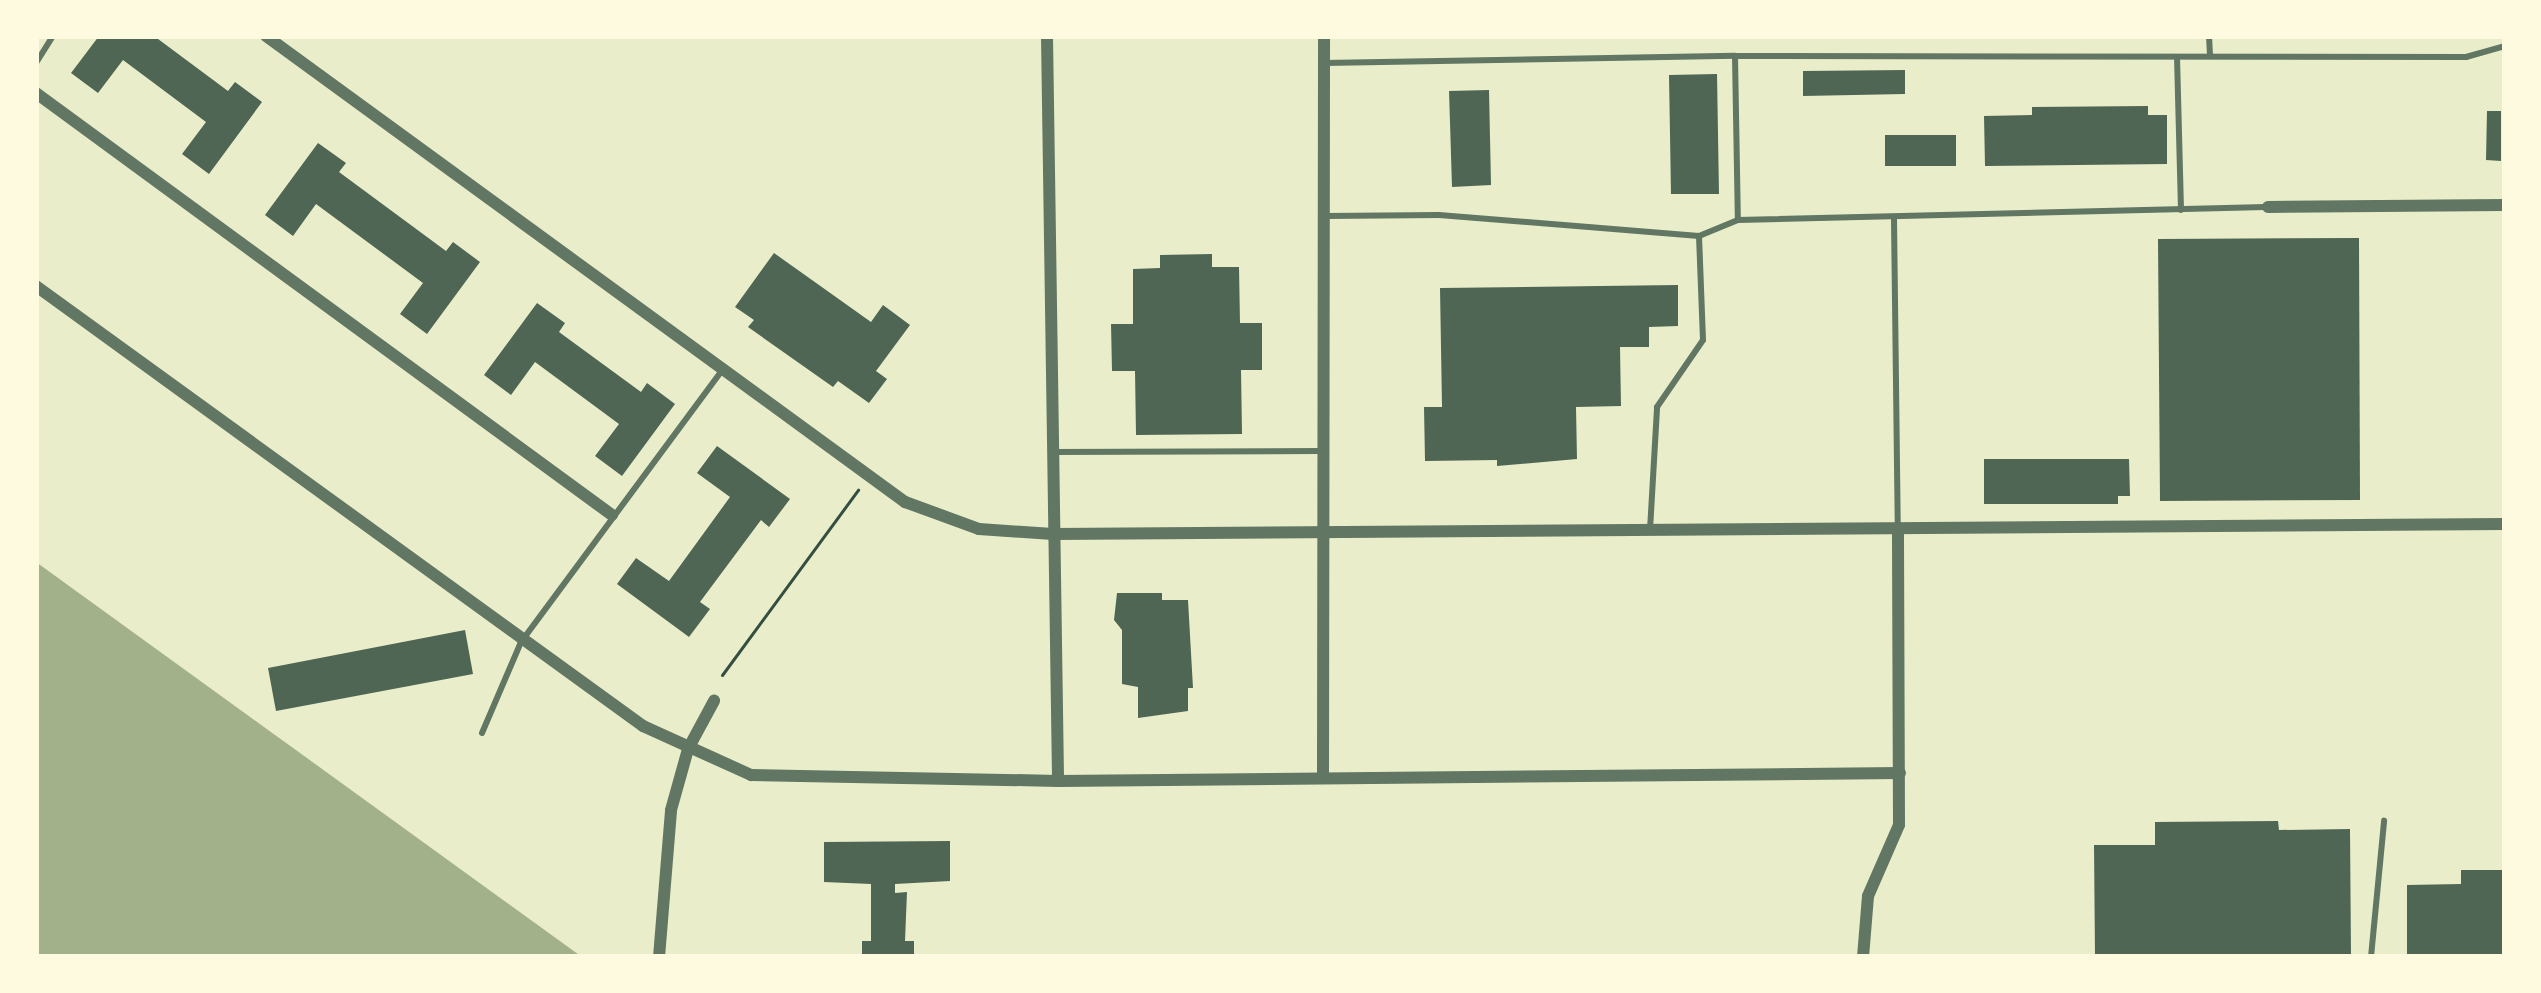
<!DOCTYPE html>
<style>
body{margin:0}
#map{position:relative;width:2541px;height:993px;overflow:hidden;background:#e9edc9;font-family:"Archivo Narrow",sans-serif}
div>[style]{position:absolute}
.water>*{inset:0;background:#a3b18a}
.building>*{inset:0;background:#4f6655}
.path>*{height:3px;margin:-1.5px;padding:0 1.5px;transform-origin:1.5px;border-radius:1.5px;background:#344e41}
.service>*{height:6px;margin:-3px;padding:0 3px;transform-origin:3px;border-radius:3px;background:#617663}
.minor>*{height:12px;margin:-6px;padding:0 6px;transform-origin:6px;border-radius:6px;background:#617663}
span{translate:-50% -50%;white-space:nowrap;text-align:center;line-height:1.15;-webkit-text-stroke:9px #fefae0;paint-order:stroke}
.frame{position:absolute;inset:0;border:39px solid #fefae0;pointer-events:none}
</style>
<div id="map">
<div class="water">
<i style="clip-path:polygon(36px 562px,582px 957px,36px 957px)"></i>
</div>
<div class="building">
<i style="clip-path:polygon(99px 36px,154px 36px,228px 91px,235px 82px,262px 102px,209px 174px,182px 154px,206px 122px,123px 60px,98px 93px,71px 73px)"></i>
<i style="clip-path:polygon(1905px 70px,1905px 94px,1803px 96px,1803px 71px)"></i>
<i style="clip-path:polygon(1717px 74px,1719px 194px,1671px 194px,1669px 75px)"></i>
<i style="clip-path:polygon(1489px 90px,1491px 185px,1452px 187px,1449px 91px)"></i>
<i style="clip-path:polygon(2148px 106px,2148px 115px,2167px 115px,2167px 164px,1985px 166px,1984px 116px,2032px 115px,2032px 107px)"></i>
<i style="clip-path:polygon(2487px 111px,2501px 111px,2501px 161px,2486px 160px)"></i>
<i style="clip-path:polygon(1885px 135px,1956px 135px,1956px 166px,1885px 166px)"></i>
<i style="clip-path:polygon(318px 143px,346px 163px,339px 172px,446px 251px,453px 242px,480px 262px,427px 334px,400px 314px,423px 283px,316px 204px,293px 236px,265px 215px)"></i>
<i style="clip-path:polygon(2359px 238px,2360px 500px,2160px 501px,2158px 239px)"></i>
<i style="clip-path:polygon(774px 253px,871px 322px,883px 305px,910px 325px,876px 371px,887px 379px,869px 403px,838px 381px,833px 387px,748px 327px,754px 320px,735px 307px)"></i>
<i style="clip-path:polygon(1212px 254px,1212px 267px,1239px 267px,1240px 323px,1262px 323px,1262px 370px,1241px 370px,1242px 434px,1136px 435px,1135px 371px,1112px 371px,1111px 324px,1133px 324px,1133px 269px,1160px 268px,1160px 255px)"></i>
<i style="clip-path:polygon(1678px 285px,1678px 326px,1649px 327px,1649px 347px,1620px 347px,1621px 406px,1576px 407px,1577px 459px,1497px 466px,1497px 460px,1425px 461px,1424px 407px,1442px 407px,1440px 288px)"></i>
<i style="clip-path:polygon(537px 303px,565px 323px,559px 332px,641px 392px,647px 383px,675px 404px,622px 476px,595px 456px,619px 424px,535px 362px,511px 395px,484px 375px)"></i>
<i style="clip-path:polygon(717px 446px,790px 499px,769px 527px,761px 520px,700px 602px,710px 609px,689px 637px,617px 584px,636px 558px,669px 581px,730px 497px,697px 473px)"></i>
<i style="clip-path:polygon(1984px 459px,2129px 459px,2130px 496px,2118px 496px,2118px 504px,1984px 504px)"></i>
<i style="clip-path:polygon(1117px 593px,1162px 593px,1162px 600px,1188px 600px,1193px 688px,1188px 688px,1188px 711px,1138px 718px,1138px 687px,1122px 684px,1122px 630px,1114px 620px)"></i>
<i style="clip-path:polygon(465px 630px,473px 674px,276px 711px,268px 668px)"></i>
<i style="clip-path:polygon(2278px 821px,2279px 830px,2350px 829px,2351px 957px,2095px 957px,2094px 845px,2155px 845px,2155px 822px)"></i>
<i style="clip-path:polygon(950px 841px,950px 881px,895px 884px,895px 893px,907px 892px,905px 941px,914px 941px,914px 957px,862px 957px,862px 941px,871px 941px,871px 884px,824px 882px,824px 842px)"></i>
<i style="clip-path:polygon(2461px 870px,2505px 870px,2505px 957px,2407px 957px,2407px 885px,2461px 884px)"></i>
</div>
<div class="path">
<i style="left:722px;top:675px;width:230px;rotate:-53.7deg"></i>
</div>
<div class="service">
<i style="left:2209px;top:36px;width:20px;rotate:87deg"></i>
<i style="left:1735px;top:56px;width:164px;rotate:89deg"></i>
<i style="left:2177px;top:57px;width:153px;rotate:88.5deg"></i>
<i style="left:36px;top:63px;width:32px;rotate:-58deg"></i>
<i style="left:1324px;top:63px;width:411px;rotate:-1deg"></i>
<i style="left:1735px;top:56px;width:731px;rotate:0.08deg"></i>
<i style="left:2466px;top:57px;width:41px;rotate:-15.8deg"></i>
<i style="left:1326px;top:216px;width:113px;rotate:-0.5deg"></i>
<i style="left:1439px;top:215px;width:261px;rotate:4.6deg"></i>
<i style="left:1699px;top:236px;width:42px;rotate:-22.3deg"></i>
<i style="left:1738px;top:220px;width:528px;rotate:-1.41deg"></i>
<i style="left:1894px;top:219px;width:308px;rotate:89.3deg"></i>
<i style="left:1053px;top:452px;width:269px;rotate:-0.2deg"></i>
<i style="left:1650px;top:530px;width:123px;rotate:-86.7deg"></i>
<i style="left:1657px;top:407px;width:81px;rotate:-55.5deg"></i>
<i style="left:1703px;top:340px;width:104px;rotate:-92.2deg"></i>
<i style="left:482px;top:733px;width:99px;rotate:-66.8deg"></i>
<i style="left:521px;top:642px;width:340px;rotate:-53.5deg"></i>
<i style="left:2371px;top:957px;width:137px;rotate:-84.5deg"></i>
</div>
<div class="minor">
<i style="left:266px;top:36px;width:791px;rotate:36.1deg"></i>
<i style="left:905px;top:502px;width:79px;rotate:20deg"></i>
<i style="left:979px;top:529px;width:74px;rotate:3.9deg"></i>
<i style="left:1053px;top:534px;width:1452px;rotate:-0.39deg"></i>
<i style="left:1047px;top:36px;width:745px;rotate:89.15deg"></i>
<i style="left:36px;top:93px;width:714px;rotate:36.23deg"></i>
<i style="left:2268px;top:207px;width:237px;rotate:-0.5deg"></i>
<i style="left:36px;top:286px;width:750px;rotate:35.94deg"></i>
<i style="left:643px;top:726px;width:119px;rotate:24.4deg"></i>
<i style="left:751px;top:775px;width:307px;rotate:1.1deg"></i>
<i style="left:1058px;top:781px;width:842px;rotate:-0.54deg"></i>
<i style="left:1323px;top:778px;width:742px;rotate:-89.92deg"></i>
<i style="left:659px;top:957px;width:147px;rotate:-85.3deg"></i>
<i style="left:671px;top:810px;width:63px;rotate:-74.4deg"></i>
<i style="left:688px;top:749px;width:55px;rotate:-61.6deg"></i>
<i style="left:1863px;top:957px;width:61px;rotate:-85.3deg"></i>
<i style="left:1868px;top:896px;width:77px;rotate:-66.4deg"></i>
<i style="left:1899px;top:825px;width:296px;rotate:-90.2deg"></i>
</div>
<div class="frame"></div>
</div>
